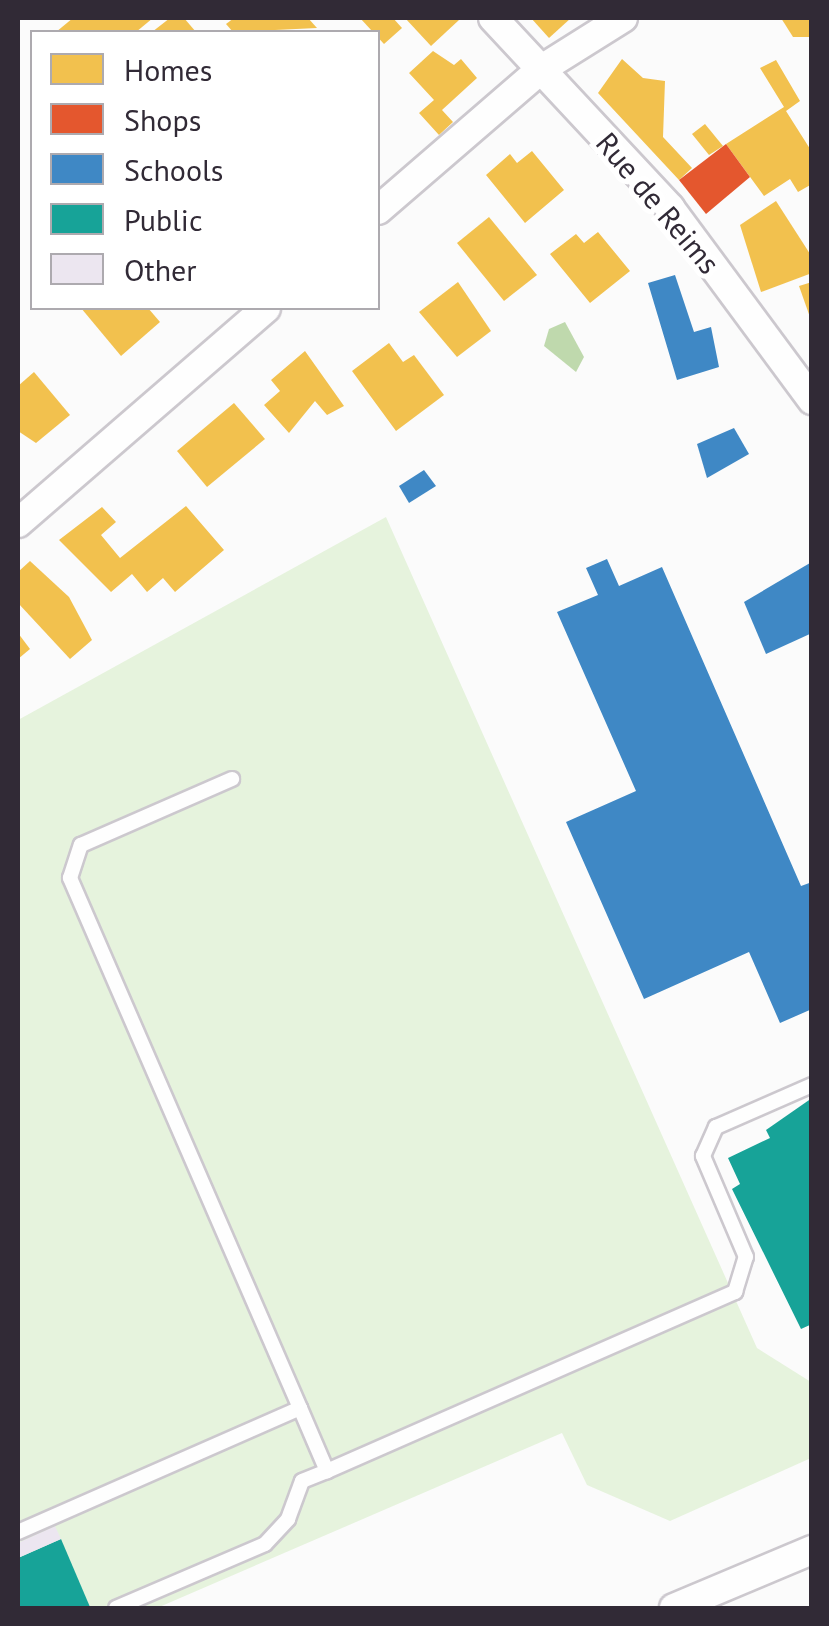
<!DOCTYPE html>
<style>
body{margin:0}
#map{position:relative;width:829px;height:1626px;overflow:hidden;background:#fbfbfb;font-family:"PT Sans",sans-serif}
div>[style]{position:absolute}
.green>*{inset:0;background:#e6f3dd}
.water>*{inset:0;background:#bfd9ad}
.homes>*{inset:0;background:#f2c14e}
.shops>*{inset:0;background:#e4572e}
.schools>*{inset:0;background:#3f88c5}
.public>*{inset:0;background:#17a398}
.building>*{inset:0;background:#ece6f0}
.roads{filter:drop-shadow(2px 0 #ccc8ce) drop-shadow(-2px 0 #ccc8ce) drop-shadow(0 2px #ccc8ce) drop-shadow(0 -2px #ccc8ce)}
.service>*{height:14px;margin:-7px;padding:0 7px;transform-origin:7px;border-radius:7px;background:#fefefe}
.minor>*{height:28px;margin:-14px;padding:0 14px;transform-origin:14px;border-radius:14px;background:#fefefe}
span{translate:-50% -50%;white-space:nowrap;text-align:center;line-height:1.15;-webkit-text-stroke:10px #fff;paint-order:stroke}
.street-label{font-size:30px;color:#312a36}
.frame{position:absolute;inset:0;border:20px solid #312a36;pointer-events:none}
.legend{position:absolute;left:30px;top:30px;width:350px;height:280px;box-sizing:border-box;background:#fff;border:2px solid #adaaaf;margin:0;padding:12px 18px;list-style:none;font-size:30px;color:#312a36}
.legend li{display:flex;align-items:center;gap:20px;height:50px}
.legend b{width:50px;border:2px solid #adaaaf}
</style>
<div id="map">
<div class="green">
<i style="clip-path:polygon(386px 517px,757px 1348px,811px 1382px,811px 1458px,670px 1521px,587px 1485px,562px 1433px,157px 1608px,18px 1608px,18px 720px)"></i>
</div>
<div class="water">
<i style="clip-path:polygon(565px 322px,584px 357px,576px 372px,544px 346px,549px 329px)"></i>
</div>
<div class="homes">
<i style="clip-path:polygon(73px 18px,153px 18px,136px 32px,56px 32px)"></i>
<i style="clip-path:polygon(170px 18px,184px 18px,196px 32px,152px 32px)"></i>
<i style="clip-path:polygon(234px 18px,308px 18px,317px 28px,233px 32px,226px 24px)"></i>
<i style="clip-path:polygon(360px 18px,393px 18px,402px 28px,384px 44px)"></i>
<i style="clip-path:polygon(405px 18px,457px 18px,459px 20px,431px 46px)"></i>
<i style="clip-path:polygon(531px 18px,571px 18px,549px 38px)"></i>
<i style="clip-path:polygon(781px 18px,812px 18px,812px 37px,793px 37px)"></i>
<i style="clip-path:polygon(433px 51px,454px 65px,461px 59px,477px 78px,442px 110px,453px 122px,439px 135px,419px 113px,434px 100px,409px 73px)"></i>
<i style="clip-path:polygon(622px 59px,643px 78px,665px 81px,663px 137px,692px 168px,679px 180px,598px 93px)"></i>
<i style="clip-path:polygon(776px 60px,800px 101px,786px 111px,812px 152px,812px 184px,798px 192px,790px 179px,764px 196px,726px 144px,784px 107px,760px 68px)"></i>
<i style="clip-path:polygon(705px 124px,723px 146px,709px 155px,692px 134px)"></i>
<i style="clip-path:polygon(532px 151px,564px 190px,525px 223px,486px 175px,510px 154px,517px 163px)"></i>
<i style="clip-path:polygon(776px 201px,812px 257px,812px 273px,761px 292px,740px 225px)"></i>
<i style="clip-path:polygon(489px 217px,537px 275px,504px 301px,457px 243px)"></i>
<i style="clip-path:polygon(598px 232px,630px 271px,590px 303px,550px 254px,576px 234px,584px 243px)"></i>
<i style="clip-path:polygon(458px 282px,491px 331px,457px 357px,419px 312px)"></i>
<i style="clip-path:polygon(812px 282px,812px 320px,811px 320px,799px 286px)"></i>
<i style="clip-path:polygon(81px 308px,148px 308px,160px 322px,121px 356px)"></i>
<i style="clip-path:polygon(389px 343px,403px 362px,414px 355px,444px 395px,396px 431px,352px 371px)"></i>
<i style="clip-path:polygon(305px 351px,344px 406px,327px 415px,315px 401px,289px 433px,264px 405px,280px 391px,271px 380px)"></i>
<i style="clip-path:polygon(34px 372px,70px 415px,36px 443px,18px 431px,18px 386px)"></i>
<i style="clip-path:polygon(234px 403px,265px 439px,207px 487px,177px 451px)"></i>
<i style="clip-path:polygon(186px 506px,224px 550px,175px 592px,163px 578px,147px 592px,132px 574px,111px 592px,59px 540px,102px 507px,116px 522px,101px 535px,120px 558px)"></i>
<i style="clip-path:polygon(30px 561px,69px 597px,92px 640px,70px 659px,18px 603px,18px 572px)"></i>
<i style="clip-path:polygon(18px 633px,30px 649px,18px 659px)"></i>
</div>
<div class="shops">
<i style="clip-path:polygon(726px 144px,750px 177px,706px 214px,679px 180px)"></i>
</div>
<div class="schools">
<i style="clip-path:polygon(675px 275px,694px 332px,711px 327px,719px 367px,677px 380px,648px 283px)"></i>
<i style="clip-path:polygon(734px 428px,749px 454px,707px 478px,697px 444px)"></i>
<i style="clip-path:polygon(424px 470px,436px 486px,409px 503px,399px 486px)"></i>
<i style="clip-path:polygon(607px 559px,619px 586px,662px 567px,801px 886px,812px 882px,812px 1009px,780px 1023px,749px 952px,644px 999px,566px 822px,636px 791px,557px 612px,598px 595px,586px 568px)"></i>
<i style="clip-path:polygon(810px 563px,812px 633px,766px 654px,744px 602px)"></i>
</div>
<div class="public">
<i style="clip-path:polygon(812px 1098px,812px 1324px,801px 1329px,732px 1189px,740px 1184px,728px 1158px,770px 1138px,766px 1130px)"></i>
<i style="clip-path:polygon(61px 1539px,90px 1607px,18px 1608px,18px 1558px)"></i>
</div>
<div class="building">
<i style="clip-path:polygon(55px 1526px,61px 1539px,18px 1558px,18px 1543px)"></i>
</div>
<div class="roads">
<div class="service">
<i style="left:300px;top:1408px;width:69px;rotate:66.8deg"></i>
<i style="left:327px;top:1471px;width:446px;rotate:-23.7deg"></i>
<i style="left:735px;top:1292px;width:37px;rotate:-73deg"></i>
<i style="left:746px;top:1257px;width:110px;rotate:-113.1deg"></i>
<i style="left:703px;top:1156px;width:32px;rotate:-66deg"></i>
<i style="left:716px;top:1127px;width:105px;rotate:-23.6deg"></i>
<i style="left:18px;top:1532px;width:308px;rotate:-23.7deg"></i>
<i style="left:300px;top:1408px;width:578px;rotate:-113.46deg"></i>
<i style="left:70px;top:878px;width:35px;rotate:-72deg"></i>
<i style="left:81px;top:845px;width:165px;rotate:-23.6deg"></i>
<i style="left:116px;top:1608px;width:162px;rotate:-23.2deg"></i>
<i style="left:265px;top:1544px;width:34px;rotate:-47deg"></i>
<i style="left:288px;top:1519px;width:40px;rotate:-69.8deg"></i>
<i style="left:302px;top:1481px;width:27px;rotate:-22deg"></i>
</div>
<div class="minor">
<i style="left:493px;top:18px;width:260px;rotate:47deg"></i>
<i style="left:670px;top:208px;width:239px;rotate:53.5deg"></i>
<i style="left:378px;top:210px;width:214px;rotate:-40.8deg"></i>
<i style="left:540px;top:70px;width:98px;rotate:-32.1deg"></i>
<i style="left:18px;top:523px;width:328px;rotate:-40.9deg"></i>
<i style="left:674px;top:1608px;width:150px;rotate:-22.8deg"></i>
</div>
</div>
<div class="street-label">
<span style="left:658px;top:203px;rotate:50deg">Rue de Reims</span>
</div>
<div class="frame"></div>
<ul class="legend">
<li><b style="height:28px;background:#f2c14e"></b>Homes</li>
<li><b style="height:28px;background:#e4572e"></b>Shops</li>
<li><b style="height:28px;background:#3f88c5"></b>Schools</li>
<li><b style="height:28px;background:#17a398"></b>Public</li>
<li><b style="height:28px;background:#ece6f0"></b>Other</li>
</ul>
</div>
